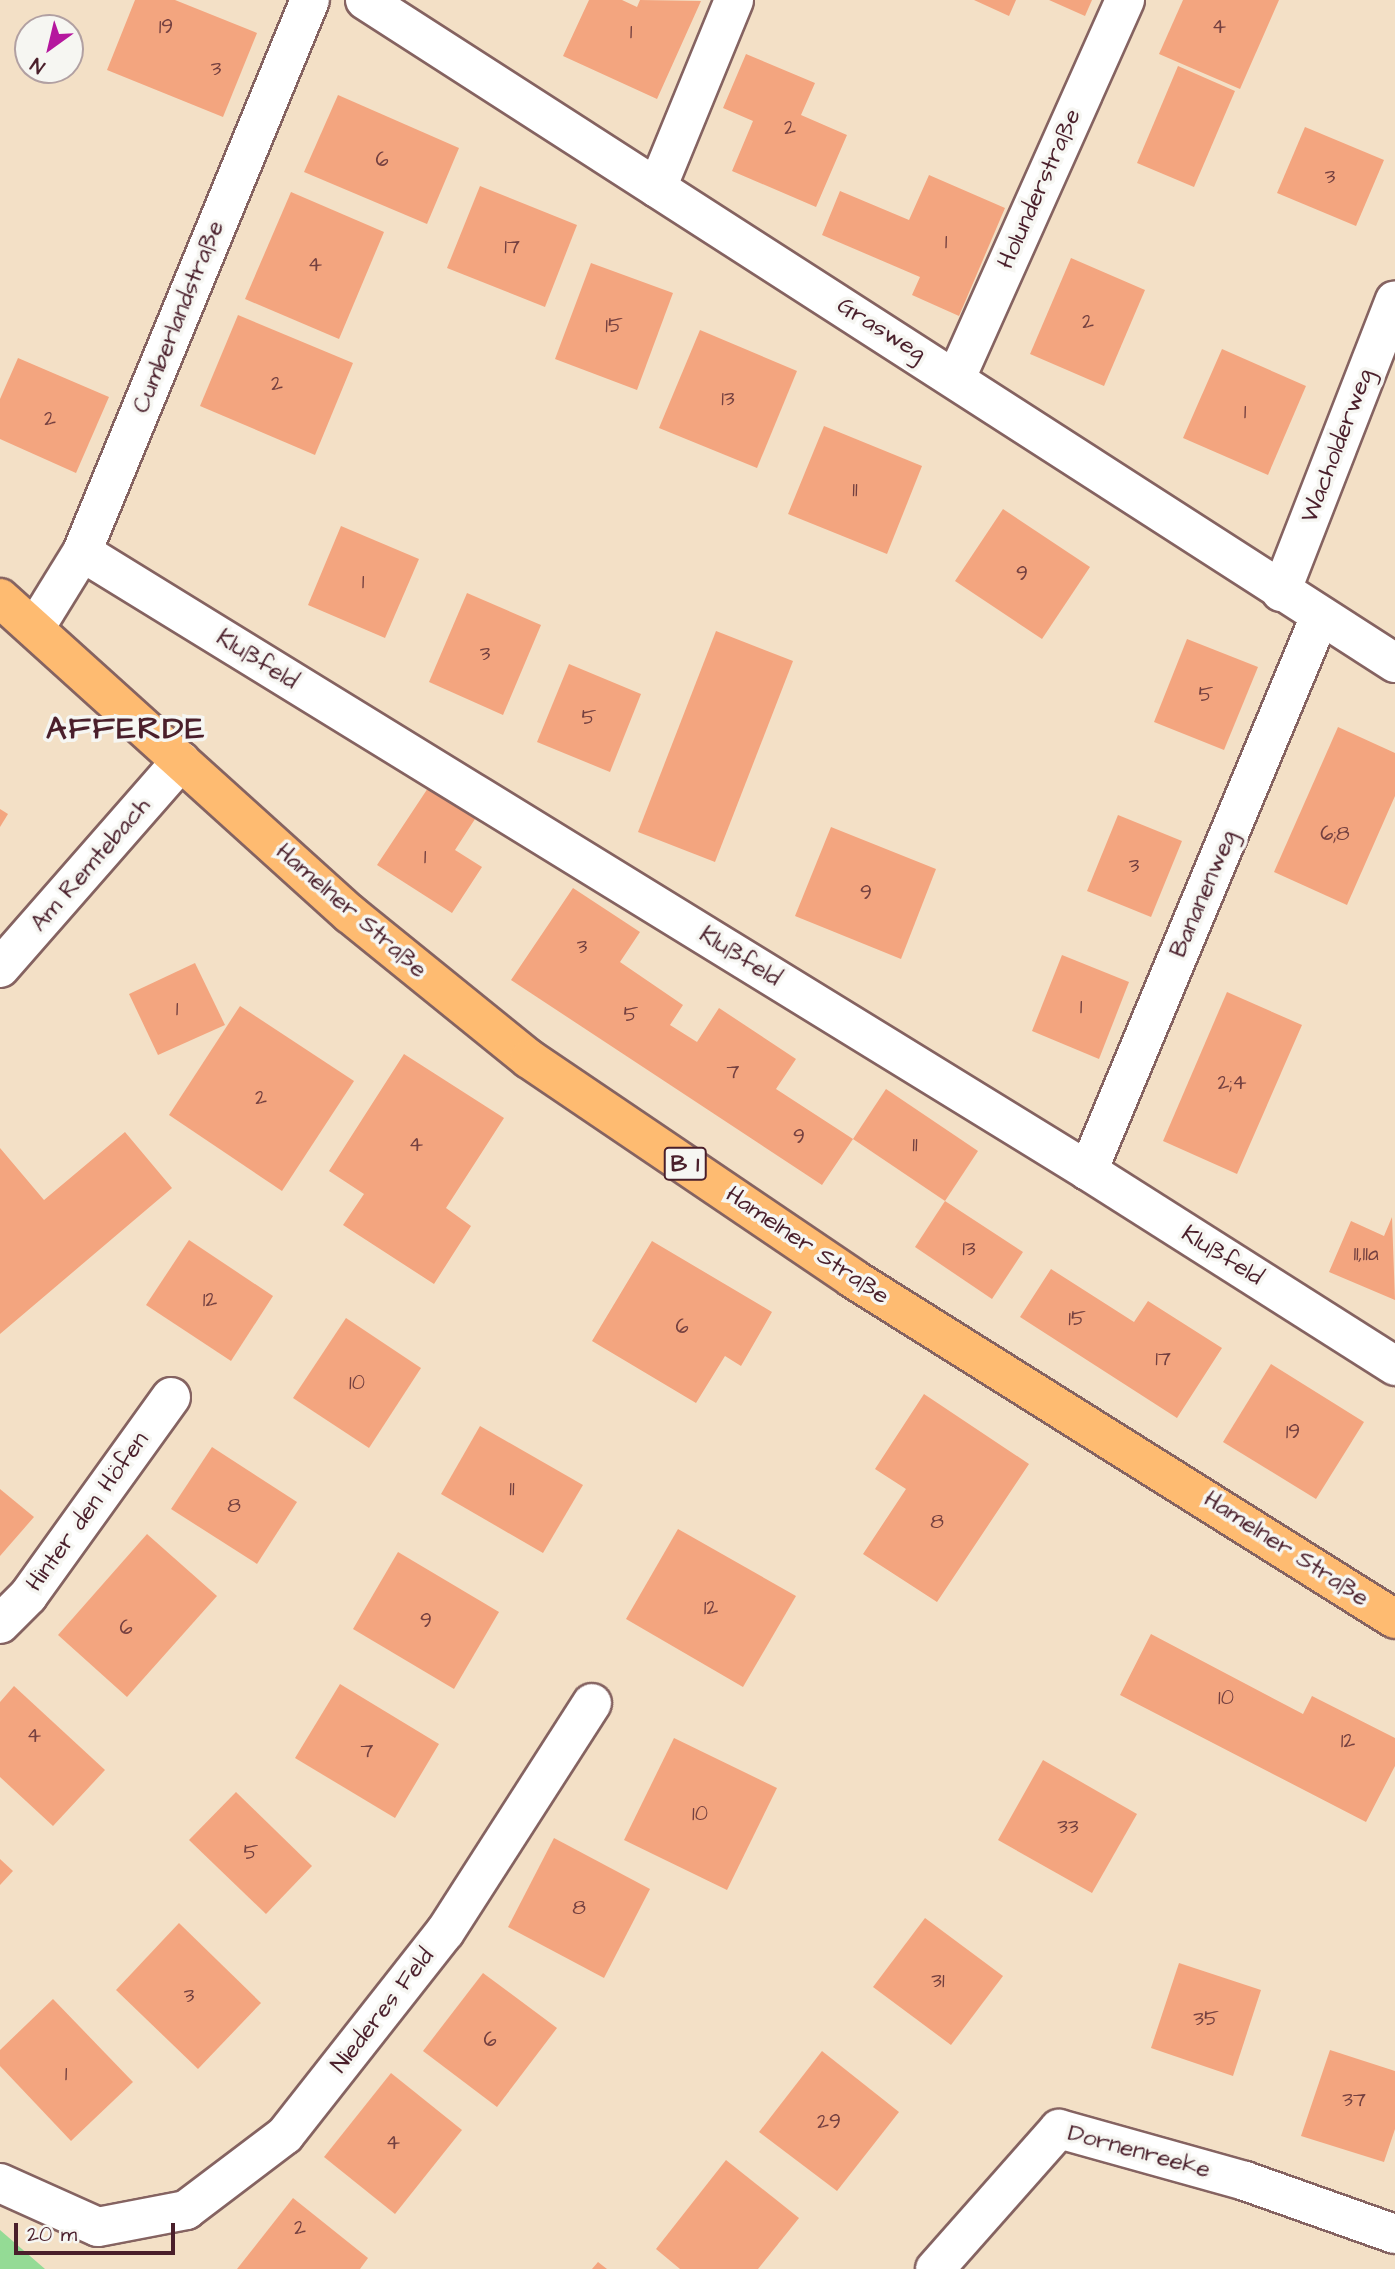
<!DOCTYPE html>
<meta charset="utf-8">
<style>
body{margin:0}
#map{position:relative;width:1395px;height:2269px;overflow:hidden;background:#f3e0c6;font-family:"Architects Daughter",sans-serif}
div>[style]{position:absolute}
.green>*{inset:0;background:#94db95}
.building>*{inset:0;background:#f3a57f}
.roads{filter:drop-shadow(2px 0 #856361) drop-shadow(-2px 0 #856361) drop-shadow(0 2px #856361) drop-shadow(0 -2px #856361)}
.street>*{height:38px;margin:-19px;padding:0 19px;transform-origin:19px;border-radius:19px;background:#fff}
.primary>*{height:38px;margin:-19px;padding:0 19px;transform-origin:19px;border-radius:19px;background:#febb71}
span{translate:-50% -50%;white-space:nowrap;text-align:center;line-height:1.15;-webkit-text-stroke:7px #f6f6f2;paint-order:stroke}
.number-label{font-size:21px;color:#744040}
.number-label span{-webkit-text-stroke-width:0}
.shield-label span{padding:2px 5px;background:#f6f6f2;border:2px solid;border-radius:5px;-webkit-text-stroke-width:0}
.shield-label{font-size:23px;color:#4a1f2b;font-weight:700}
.street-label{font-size:24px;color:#4a1f2b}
.district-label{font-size:32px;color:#4a1f2b;font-weight:700;letter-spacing:2px}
.north{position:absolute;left:14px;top:14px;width:70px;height:70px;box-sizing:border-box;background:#f6f6f2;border:2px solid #b1a0a2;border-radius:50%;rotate:214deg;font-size:19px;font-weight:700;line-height:28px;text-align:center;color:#4a1f2b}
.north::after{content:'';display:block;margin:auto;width:24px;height:32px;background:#b5179e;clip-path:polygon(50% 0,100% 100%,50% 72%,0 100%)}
.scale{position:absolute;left:14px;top:2223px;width:161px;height:32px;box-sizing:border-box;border:4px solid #4a1f2b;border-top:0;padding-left:9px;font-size:21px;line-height:24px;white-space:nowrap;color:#4a1f2b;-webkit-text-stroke:5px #f6f6f2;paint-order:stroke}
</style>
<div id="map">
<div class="green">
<i style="clip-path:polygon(0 2230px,45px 2269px,0 2269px)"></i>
</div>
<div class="building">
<i style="clip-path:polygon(135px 0,175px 0,257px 33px,223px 117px,107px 70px)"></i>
<i style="clip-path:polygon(589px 0,622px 0,637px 7px,640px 0,701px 1px,657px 99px,563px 56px)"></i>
<i style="clip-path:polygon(974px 0,1016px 0,1009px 16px)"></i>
<i style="clip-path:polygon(1049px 0,1092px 0,1085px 16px)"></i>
<i style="clip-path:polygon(1183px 0,1279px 0,1240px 89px,1159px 54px)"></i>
<i style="clip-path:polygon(746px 54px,815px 83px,801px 115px,847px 135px,816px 207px,732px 171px,753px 121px,723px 108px)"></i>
<i style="clip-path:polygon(1178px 66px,1235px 91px,1194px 187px,1137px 163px)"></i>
<i style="clip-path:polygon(338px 95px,459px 148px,427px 224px,304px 172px)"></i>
<i style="clip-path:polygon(1305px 127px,1384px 160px,1356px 226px,1277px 193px)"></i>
<i style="clip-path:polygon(929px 175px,1005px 208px,959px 316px,912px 295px,920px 277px,822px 235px,840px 191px,909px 220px)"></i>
<i style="clip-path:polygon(480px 186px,577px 225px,545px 307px,447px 268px)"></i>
<i style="clip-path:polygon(291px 192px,384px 232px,339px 339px,245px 299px)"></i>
<i style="clip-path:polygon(1071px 258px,1145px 290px,1104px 386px,1030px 354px)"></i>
<i style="clip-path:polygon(591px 263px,673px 293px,637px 390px,555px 359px)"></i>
<i style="clip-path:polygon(238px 315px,353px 363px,315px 455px,200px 406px)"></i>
<i style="clip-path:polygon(700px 330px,797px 371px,757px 468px,659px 428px)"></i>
<i style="clip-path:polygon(1222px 349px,1306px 386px,1268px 475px,1183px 438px)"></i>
<i style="clip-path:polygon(18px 358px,109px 397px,76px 473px,0 439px,0 399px)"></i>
<i style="clip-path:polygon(824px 426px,922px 466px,887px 554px,788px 514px)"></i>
<i style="clip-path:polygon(1003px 509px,1090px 567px,1042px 639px,955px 581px)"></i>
<i style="clip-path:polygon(341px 526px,419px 559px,385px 638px,308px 605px)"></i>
<i style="clip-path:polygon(467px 593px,541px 625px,503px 715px,429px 682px)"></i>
<i style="clip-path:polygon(716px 631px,793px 661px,715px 862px,638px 832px)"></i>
<i style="clip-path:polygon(1187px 639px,1258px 667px,1224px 750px,1154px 722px)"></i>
<i style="clip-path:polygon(569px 664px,641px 694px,610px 772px,537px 742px)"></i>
<i style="clip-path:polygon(1338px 727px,1395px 753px,1395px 796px,1347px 905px,1274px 872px)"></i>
<i style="clip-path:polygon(428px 788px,475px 819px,455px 850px,482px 867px,452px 913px,377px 865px)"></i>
<i style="clip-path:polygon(0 809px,8px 814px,0 827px)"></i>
<i style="clip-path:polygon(1118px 815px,1182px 841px,1151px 917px,1087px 891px)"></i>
<i style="clip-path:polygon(831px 827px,936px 869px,901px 959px,795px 916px)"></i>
<i style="clip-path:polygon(573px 888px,640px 932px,620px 962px,683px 1005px,670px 1025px,697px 1042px,719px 1008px,796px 1059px,776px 1089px,853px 1139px,822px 1185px,511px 980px)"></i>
<i style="clip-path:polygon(1062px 955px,1129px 982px,1099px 1059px,1032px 1031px)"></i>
<i style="clip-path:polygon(195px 963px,225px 1025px,158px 1055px,129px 994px)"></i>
<i style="clip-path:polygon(1227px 992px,1302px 1025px,1237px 1174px,1163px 1141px)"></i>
<i style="clip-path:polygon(240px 1006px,354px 1081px,282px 1191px,169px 1115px)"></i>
<i style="clip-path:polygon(404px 1054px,504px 1118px,446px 1208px,471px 1226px,434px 1284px,343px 1225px,364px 1194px,329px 1171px)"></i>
<i style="clip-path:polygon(886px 1089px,978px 1151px,945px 1201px,853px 1139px)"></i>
<i style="clip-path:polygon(125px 1132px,172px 1188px,0 1334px,0 1148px,44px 1200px)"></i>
<i style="clip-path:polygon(945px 1201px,1023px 1252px,992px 1299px,915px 1247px)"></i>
<i style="clip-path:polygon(1392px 1217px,1395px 1300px,1329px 1272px,1351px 1221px,1384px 1236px)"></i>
<i style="clip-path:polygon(189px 1240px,273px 1296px,231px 1361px,146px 1305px)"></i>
<i style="clip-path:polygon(652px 1241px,772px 1312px,741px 1366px,725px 1356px,696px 1403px,592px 1341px)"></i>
<i style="clip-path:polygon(1051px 1269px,1134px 1322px,1148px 1301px,1222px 1348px,1177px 1418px,1020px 1317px)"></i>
<i style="clip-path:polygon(346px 1318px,421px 1368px,369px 1448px,293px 1398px)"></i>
<i style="clip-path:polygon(1271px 1364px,1364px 1422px,1316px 1499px,1223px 1442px)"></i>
<i style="clip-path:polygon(924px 1394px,1029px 1464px,937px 1602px,863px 1554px,906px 1489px,875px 1469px)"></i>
<i style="clip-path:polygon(480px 1426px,583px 1485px,543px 1553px,441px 1494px)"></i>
<i style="clip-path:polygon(212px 1447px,297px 1502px,257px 1564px,171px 1509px)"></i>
<i style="clip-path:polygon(0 1489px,34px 1517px,0 1556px)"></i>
<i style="clip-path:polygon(678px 1529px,796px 1596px,743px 1687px,626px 1619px)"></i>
<i style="clip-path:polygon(147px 1534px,217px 1596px,127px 1697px,58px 1635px)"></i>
<i style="clip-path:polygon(398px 1552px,499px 1612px,454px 1689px,353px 1629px)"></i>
<i style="clip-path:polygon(1151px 1634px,1303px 1714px,1312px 1696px,1395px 1738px,1395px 1766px,1366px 1822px,1120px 1695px)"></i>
<i style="clip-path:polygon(340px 1684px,439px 1744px,395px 1818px,295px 1758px)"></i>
<i style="clip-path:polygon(14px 1686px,105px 1770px,53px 1826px,0 1777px,0 1702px)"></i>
<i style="clip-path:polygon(674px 1738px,777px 1788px,727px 1890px,624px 1840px)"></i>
<i style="clip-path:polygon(1043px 1760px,1137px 1814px,1092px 1893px,998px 1840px)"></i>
<i style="clip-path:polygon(236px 1792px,312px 1866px,266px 1914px,189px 1840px)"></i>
<i style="clip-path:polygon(554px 1838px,650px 1889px,604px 1978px,508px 1927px)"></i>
<i style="clip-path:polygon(0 1859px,13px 1871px,0 1885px)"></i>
<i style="clip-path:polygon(925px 1918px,1003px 1976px,951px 2045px,873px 1987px)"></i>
<i style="clip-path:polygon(179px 1923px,261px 2003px,198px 2069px,116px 1990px)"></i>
<i style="clip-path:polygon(1179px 1963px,1261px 1990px,1233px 2076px,1151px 2048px)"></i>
<i style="clip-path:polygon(483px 1973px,557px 2028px,497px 2107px,423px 2051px)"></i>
<i style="clip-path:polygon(53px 1999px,133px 2082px,71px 2141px,0 2066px,0 2050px)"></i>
<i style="clip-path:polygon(1330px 2050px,1395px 2071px,1395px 2129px,1384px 2162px,1301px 2136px)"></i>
<i style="clip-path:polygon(822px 2051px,899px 2112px,837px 2191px,759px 2132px)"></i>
<i style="clip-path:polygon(391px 2073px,462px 2130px,395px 2214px,324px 2157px)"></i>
<i style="clip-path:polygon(726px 2160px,799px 2218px,758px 2269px,680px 2269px,656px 2249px)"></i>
<i style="clip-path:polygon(293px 2198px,368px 2258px,360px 2269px,237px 2269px)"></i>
<i style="clip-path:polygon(598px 2262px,607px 2269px,592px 2269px)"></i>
</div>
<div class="roads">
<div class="street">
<i style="left:365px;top:0;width:1225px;rotate:32.77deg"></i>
<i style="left:657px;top:188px;width:203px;rotate:-67.7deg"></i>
<i style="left:956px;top:378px;width:414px;rotate:-65.9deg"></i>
<i style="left:82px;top:552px;width:1181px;rotate:31.6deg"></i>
<i style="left:1088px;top:1171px;width:364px;rotate:32.4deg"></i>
<i style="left:1281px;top:592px;width:313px;rotate:-68.7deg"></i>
<i style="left:35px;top:628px;width:89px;rotate:-58.3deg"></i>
<i style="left:82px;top:552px;width:597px;rotate:-67.56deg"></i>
<i style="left:0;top:968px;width:275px;rotate:-48.8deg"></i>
<i style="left:1088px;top:1171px;width:602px;rotate:-67.31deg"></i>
<i style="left:0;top:1624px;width:40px;rotate:-45deg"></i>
<i style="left:28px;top:1596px;width:245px;rotate:-54.3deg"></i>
<i style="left:0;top:2183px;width:107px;rotate:24.2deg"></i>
<i style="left:98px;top:2227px;width:90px;rotate:-10.9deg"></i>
<i style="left:186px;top:2210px;width:124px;rotate:-37.1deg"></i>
<i style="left:285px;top:2135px;width:258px;rotate:-51.8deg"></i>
<i style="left:445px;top:1932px;width:272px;rotate:-57.3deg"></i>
<i style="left:935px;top:2269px;width:187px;rotate:-48.5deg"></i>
<i style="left:1059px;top:2129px;width:193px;rotate:15.6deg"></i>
<i style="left:1245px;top:2181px;width:159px;rotate:19.5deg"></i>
</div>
<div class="primary">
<i style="left:0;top:598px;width:472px;rotate:42.1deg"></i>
<i style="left:350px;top:914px;width:230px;rotate:39deg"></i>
<i style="left:529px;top:1059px;width:390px;rotate:34.1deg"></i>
<i style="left:852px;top:1278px;width:641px;rotate:32.13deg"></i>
</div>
</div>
<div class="number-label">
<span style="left:166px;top:27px">19</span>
<span style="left:1219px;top:27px">4</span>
<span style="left:631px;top:32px">1</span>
<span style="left:216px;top:69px">3</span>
<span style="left:790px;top:128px">2</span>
<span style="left:382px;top:160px">6</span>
<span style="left:1330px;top:177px">3</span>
<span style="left:946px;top:242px">1</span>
<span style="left:512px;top:247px">17</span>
<span style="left:315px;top:265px">4</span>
<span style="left:1088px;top:322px">2</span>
<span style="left:614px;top:326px">15</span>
<span style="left:277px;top:384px">2</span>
<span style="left:728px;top:399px">13</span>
<span style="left:1245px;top:412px">1</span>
<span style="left:50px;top:419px">2</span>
<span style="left:855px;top:490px">11</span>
<span style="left:1022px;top:574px">9</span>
<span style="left:363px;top:582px">1</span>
<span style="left:485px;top:654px">3</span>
<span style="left:1206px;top:695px">5</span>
<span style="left:589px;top:718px">5</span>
<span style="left:1335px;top:834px">6;8</span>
<span style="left:425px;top:857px">1</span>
<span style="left:1134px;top:866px">3</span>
<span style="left:866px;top:893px">9</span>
<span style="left:582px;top:947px">3</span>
<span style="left:1081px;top:1007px">1</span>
<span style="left:177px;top:1009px">1</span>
<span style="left:631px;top:1015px">5</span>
<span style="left:733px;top:1072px">7</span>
<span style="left:1232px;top:1083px">2;4</span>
<span style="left:261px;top:1098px">2</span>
<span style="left:799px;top:1137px">9</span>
<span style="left:416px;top:1145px">4</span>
<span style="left:915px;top:1145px">11</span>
<span style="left:969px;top:1249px">13</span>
<span style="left:1366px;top:1254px">11,11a</span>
<span style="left:210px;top:1300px">12</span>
<span style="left:1077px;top:1319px">15</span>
<span style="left:682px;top:1327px">6</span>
<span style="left:1163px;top:1359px">17</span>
<span style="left:357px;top:1383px">10</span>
<span style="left:1293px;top:1432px">19</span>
<span style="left:512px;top:1489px">11</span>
<span style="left:234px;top:1506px">8</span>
<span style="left:937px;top:1522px">8</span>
<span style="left:711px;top:1608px">12</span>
<span style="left:426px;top:1621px">9</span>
<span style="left:126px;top:1628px">6</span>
<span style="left:1226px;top:1698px">10</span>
<span style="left:34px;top:1736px">4</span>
<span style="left:1348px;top:1741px">12</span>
<span style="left:367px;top:1751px">7</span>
<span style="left:700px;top:1814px">10</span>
<span style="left:1068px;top:1827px">33</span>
<span style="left:251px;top:1853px">5</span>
<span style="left:579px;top:1908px">8</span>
<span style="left:938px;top:1981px">31</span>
<span style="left:189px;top:1996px">3</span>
<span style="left:1206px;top:2019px">35</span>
<span style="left:490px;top:2040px">6</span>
<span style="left:66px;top:2074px">1</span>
<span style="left:1354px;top:2100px">37</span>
<span style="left:829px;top:2122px">29</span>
<span style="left:393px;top:2143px">4</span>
<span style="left:300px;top:2228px">2</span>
</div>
<div class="shield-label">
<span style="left:685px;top:1164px">B 1</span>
</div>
<div class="street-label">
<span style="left:1040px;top:189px;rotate:-66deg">Holunderstraße</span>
<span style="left:179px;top:317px;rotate:-68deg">Cumberlandstraße</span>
<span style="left:881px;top:330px;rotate:32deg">Grasweg</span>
<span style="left:1338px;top:446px;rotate:-69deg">Wacholderweg</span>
<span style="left:257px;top:660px;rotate:32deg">Klußfeld</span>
<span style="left:91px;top:865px;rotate:-49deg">Am Remtebach</span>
<span style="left:1204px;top:894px;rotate:-67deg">Bananenweg</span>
<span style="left:351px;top:911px;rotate:41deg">Hamelner Straße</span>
<span style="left:740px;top:957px;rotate:32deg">Klußfeld</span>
<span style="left:807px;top:1246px;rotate:34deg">Hamelner Straße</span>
<span style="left:1222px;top:1256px;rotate:32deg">Klußfeld</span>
<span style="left:88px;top:1512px;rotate:-54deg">Hinter den Höfen</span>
<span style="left:1286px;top:1549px;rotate:33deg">Hamelner Straße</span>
<span style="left:383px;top:2011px;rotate:-52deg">Niederes Feld</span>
<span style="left:1139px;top:2152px;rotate:15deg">Dornenreeke</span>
</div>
<div class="district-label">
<span style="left:126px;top:729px">AFFERDE</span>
</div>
<div class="north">N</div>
<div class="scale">20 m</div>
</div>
